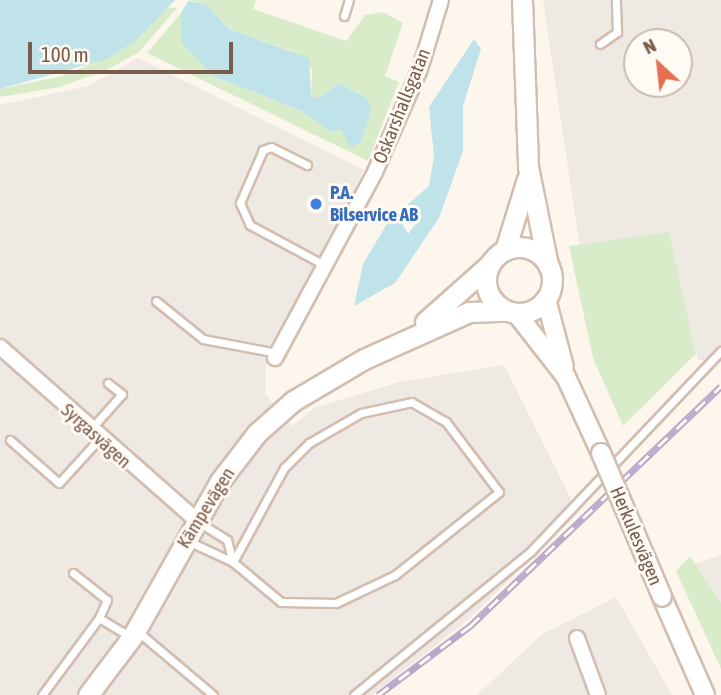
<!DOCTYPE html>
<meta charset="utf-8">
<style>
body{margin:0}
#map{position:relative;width:721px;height:695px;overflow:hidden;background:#fdf6ec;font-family:"Asap Condensed",sans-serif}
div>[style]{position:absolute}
.industrial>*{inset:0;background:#efe9e4}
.green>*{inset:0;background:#d8ecc9}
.water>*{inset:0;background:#bfe3e8}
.roads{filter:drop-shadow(2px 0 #d1beb0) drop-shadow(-2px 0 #d1beb0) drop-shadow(0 2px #d1beb0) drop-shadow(0 -2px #d1beb0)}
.service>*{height:7px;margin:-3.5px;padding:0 3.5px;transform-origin:3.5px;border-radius:3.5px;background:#fff}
.minor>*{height:14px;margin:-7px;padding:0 7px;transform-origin:7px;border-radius:7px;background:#fff}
.tertiary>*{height:18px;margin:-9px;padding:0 9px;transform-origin:9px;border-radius:9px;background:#fff}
.secondary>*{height:19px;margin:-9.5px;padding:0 9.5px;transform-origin:9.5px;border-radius:9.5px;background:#fff}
.secondary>.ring{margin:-9.5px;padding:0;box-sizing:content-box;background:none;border:19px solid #fff;border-radius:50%}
.rail>*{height:7px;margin-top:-3.5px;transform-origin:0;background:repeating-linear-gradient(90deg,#fffaf3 0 13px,#b9a8c9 0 26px);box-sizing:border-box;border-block:2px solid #b9a8c9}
.bridges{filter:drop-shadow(2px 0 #d1beb0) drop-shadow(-2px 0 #d1beb0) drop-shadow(0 2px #d1beb0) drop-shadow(0 -2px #d1beb0)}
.tertiary-bridge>*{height:18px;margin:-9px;padding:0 9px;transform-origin:9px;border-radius:9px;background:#fff}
.dots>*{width:19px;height:19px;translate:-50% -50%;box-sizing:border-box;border:4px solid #fffaf3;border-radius:50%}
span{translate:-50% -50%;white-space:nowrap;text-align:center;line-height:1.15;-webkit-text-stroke:6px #fffaf3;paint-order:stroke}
.street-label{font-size:19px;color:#7a5c4d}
.shop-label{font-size:19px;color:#366cbe;font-weight:700}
.left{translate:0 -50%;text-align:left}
.north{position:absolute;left:623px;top:28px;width:70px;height:70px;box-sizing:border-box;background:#fffaf3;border:2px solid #cabbb1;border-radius:50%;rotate:333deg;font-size:19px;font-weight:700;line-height:28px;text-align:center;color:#7a5c4d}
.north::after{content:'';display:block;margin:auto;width:24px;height:32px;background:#e76f51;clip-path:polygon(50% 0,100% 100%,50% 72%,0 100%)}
.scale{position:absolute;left:28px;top:42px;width:205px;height:32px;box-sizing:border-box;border:4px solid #7a5c4d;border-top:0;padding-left:9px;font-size:21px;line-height:24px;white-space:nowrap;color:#7a5c4d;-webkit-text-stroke:5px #fffaf3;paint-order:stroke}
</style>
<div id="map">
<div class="industrial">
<i style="clip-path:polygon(evenodd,543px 0,721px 0,721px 361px,698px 360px,667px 234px,581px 255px,543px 0,637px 42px,679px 42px,679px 84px,637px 84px,637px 42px)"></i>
<i style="clip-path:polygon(138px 58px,364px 170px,266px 360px,265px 394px,292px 426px,314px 408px,399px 382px,504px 365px,578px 513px,469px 619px,373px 695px,0 695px,0 105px,88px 86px)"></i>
<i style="clip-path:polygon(721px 555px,721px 603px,695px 564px)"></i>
<i style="clip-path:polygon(616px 597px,672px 695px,477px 695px,541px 635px)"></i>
</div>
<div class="green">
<i style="clip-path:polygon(188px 0,256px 0,253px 9px,346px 41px,365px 15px,383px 12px,403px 23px,385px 76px,399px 82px,368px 161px,147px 53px,181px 13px,182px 42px,213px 76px,302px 111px,329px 131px,341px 130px,350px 147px,359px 93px,339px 83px,318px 98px,311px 96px,312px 70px,294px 52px,229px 29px,206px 4px)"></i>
<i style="clip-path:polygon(162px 7px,177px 8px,139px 52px,107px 70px,60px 87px,0 97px,0 89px,62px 76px,115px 54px)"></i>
<i style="clip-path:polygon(669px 232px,696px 354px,623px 426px,593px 358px,569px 246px)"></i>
<i style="clip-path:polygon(690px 556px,721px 603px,721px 669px,676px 571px)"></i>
</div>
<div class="water">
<i style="clip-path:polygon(0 0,175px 0,136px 40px,107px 59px,0 89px)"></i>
<i style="clip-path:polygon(188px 1px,206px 4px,229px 29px,309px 58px,311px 96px,319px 98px,339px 83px,367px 98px,371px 111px,361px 142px,350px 148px,341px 130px,329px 131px,302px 111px,213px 76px,181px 42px,181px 13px)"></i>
<i style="clip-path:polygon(474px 39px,481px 49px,463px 106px,463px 151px,439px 218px,395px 283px,354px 306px,363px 264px,388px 222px,398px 216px,408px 234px,422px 216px,406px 206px,429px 186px,434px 156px,429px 107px)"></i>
</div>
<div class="roads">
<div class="service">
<i style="left:344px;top:16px;width:17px;rotate:-73deg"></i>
<i style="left:600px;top:44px;width:21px;rotate:-35deg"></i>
<i style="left:617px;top:32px;width:32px;rotate:-92deg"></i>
<i style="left:307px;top:165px;width:40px;rotate:-153.4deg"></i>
<i style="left:271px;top:147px;width:9px;rotate:159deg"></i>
<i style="left:263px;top:150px;width:58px;rotate:113.5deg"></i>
<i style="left:240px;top:203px;width:24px;rotate:66deg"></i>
<i style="left:250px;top:225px;width:86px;rotate:28.3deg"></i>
<i style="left:156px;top:301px;width:60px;rotate:39deg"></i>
<i style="left:203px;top:339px;width:75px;rotate:10.7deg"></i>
<i style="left:90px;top:430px;width:48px;rotate:-48.4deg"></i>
<i style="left:122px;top:394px;width:18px;rotate:-142deg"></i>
<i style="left:10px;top:440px;width:65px;rotate:41.3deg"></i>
<i style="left:59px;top:483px;width:59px;rotate:-47.7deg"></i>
<i style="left:200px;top:523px;width:32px;rotate:32deg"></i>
<i style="left:227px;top:540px;width:23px;rotate:75deg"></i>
<i style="left:188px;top:541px;width:50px;rotate:25deg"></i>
<i style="left:233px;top:562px;width:62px;rotate:39.8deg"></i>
<i style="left:281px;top:602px;width:55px;rotate:1deg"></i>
<i style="left:336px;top:603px;width:65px;rotate:-25.4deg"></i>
<i style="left:395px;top:575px;width:133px;rotate:-38.6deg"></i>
<i style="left:499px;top:492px;width:88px;rotate:-127.1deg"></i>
<i style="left:446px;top:422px;width:39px;rotate:-150deg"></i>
<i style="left:412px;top:402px;width:52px;rotate:167.8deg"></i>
<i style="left:361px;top:413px;width:60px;rotate:150deg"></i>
<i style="left:309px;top:443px;width:35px;rotate:135deg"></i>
<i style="left:284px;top:468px;width:107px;rotate:118.5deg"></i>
<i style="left:73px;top:573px;width:43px;rotate:38.5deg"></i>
<i style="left:107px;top:600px;width:20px;rotate:114deg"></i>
<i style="left:136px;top:630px;width:101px;rotate:40.2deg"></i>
<i style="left:42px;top:695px;width:96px;rotate:-53.5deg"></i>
<i style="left:99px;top:618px;width:37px;rotate:31deg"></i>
<i style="left:354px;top:695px;width:228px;rotate:-39.1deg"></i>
<i style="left:531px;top:551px;width:276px;rotate:-46.5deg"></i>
</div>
<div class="minor">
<i style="left:0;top:347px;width:261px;rotate:41.4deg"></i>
<i style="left:275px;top:358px;width:211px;rotate:-61.7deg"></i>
<i style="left:375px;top:172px;width:112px;rotate:-66.4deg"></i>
<i style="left:420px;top:69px;width:72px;rotate:-73.1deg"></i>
<i style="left:577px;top:638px;width:61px;rotate:69.8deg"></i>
</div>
<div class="tertiary">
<i style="left:546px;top:299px;width:70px;rotate:75.2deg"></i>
<i style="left:516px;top:313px;width:81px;rotate:52deg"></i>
<i style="left:566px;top:377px;width:84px;rotate:65.3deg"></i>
<i style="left:662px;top:597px;width:107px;rotate:66.3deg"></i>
</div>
<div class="secondary">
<i style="left:522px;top:0;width:167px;rotate:87.9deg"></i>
<i style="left:528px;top:167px;width:100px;rotate:78.5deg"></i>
<i class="ring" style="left:486px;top:247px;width:47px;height:47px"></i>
<i style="left:505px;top:250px;width:74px;rotate:-72.8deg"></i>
<i style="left:425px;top:322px;width:87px;rotate:-41.7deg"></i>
<i style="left:88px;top:695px;width:73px;rotate:-52.8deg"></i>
<i style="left:132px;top:637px;width:179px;rotate:-60.6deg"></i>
<i style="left:220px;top:481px;width:61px;rotate:-52.4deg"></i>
<i style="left:257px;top:433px;width:48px;rotate:-41.6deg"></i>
<i style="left:293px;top:401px;width:82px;rotate:-30.6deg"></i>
<i style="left:364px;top:359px;width:115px;rotate:-24.1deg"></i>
<i style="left:469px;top:312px;width:36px;rotate:-2deg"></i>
</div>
</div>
<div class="rail">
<i style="left:378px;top:695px;width:115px;rotate:-36.9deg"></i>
<i style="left:470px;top:626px;width:347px;rotate:-43.7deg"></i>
</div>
<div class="bridges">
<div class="tertiary-bridge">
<i style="left:601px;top:453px;width:156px;rotate:67deg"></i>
</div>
</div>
<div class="dots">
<i style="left:316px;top:204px;background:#3f7fe0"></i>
</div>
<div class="street-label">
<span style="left:402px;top:106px;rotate:-68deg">Oskarshallsgatan</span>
<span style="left:96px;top:436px;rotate:42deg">Syrgasvägen</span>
<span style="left:206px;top:508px;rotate:-58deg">Kämpevägen</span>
<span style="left:636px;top:536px;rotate:67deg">Herkulesvägen</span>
</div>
<div class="shop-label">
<span class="left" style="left:330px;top:204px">P.A.<br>Bilservice AB</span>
</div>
<div class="north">N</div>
<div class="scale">100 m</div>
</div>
